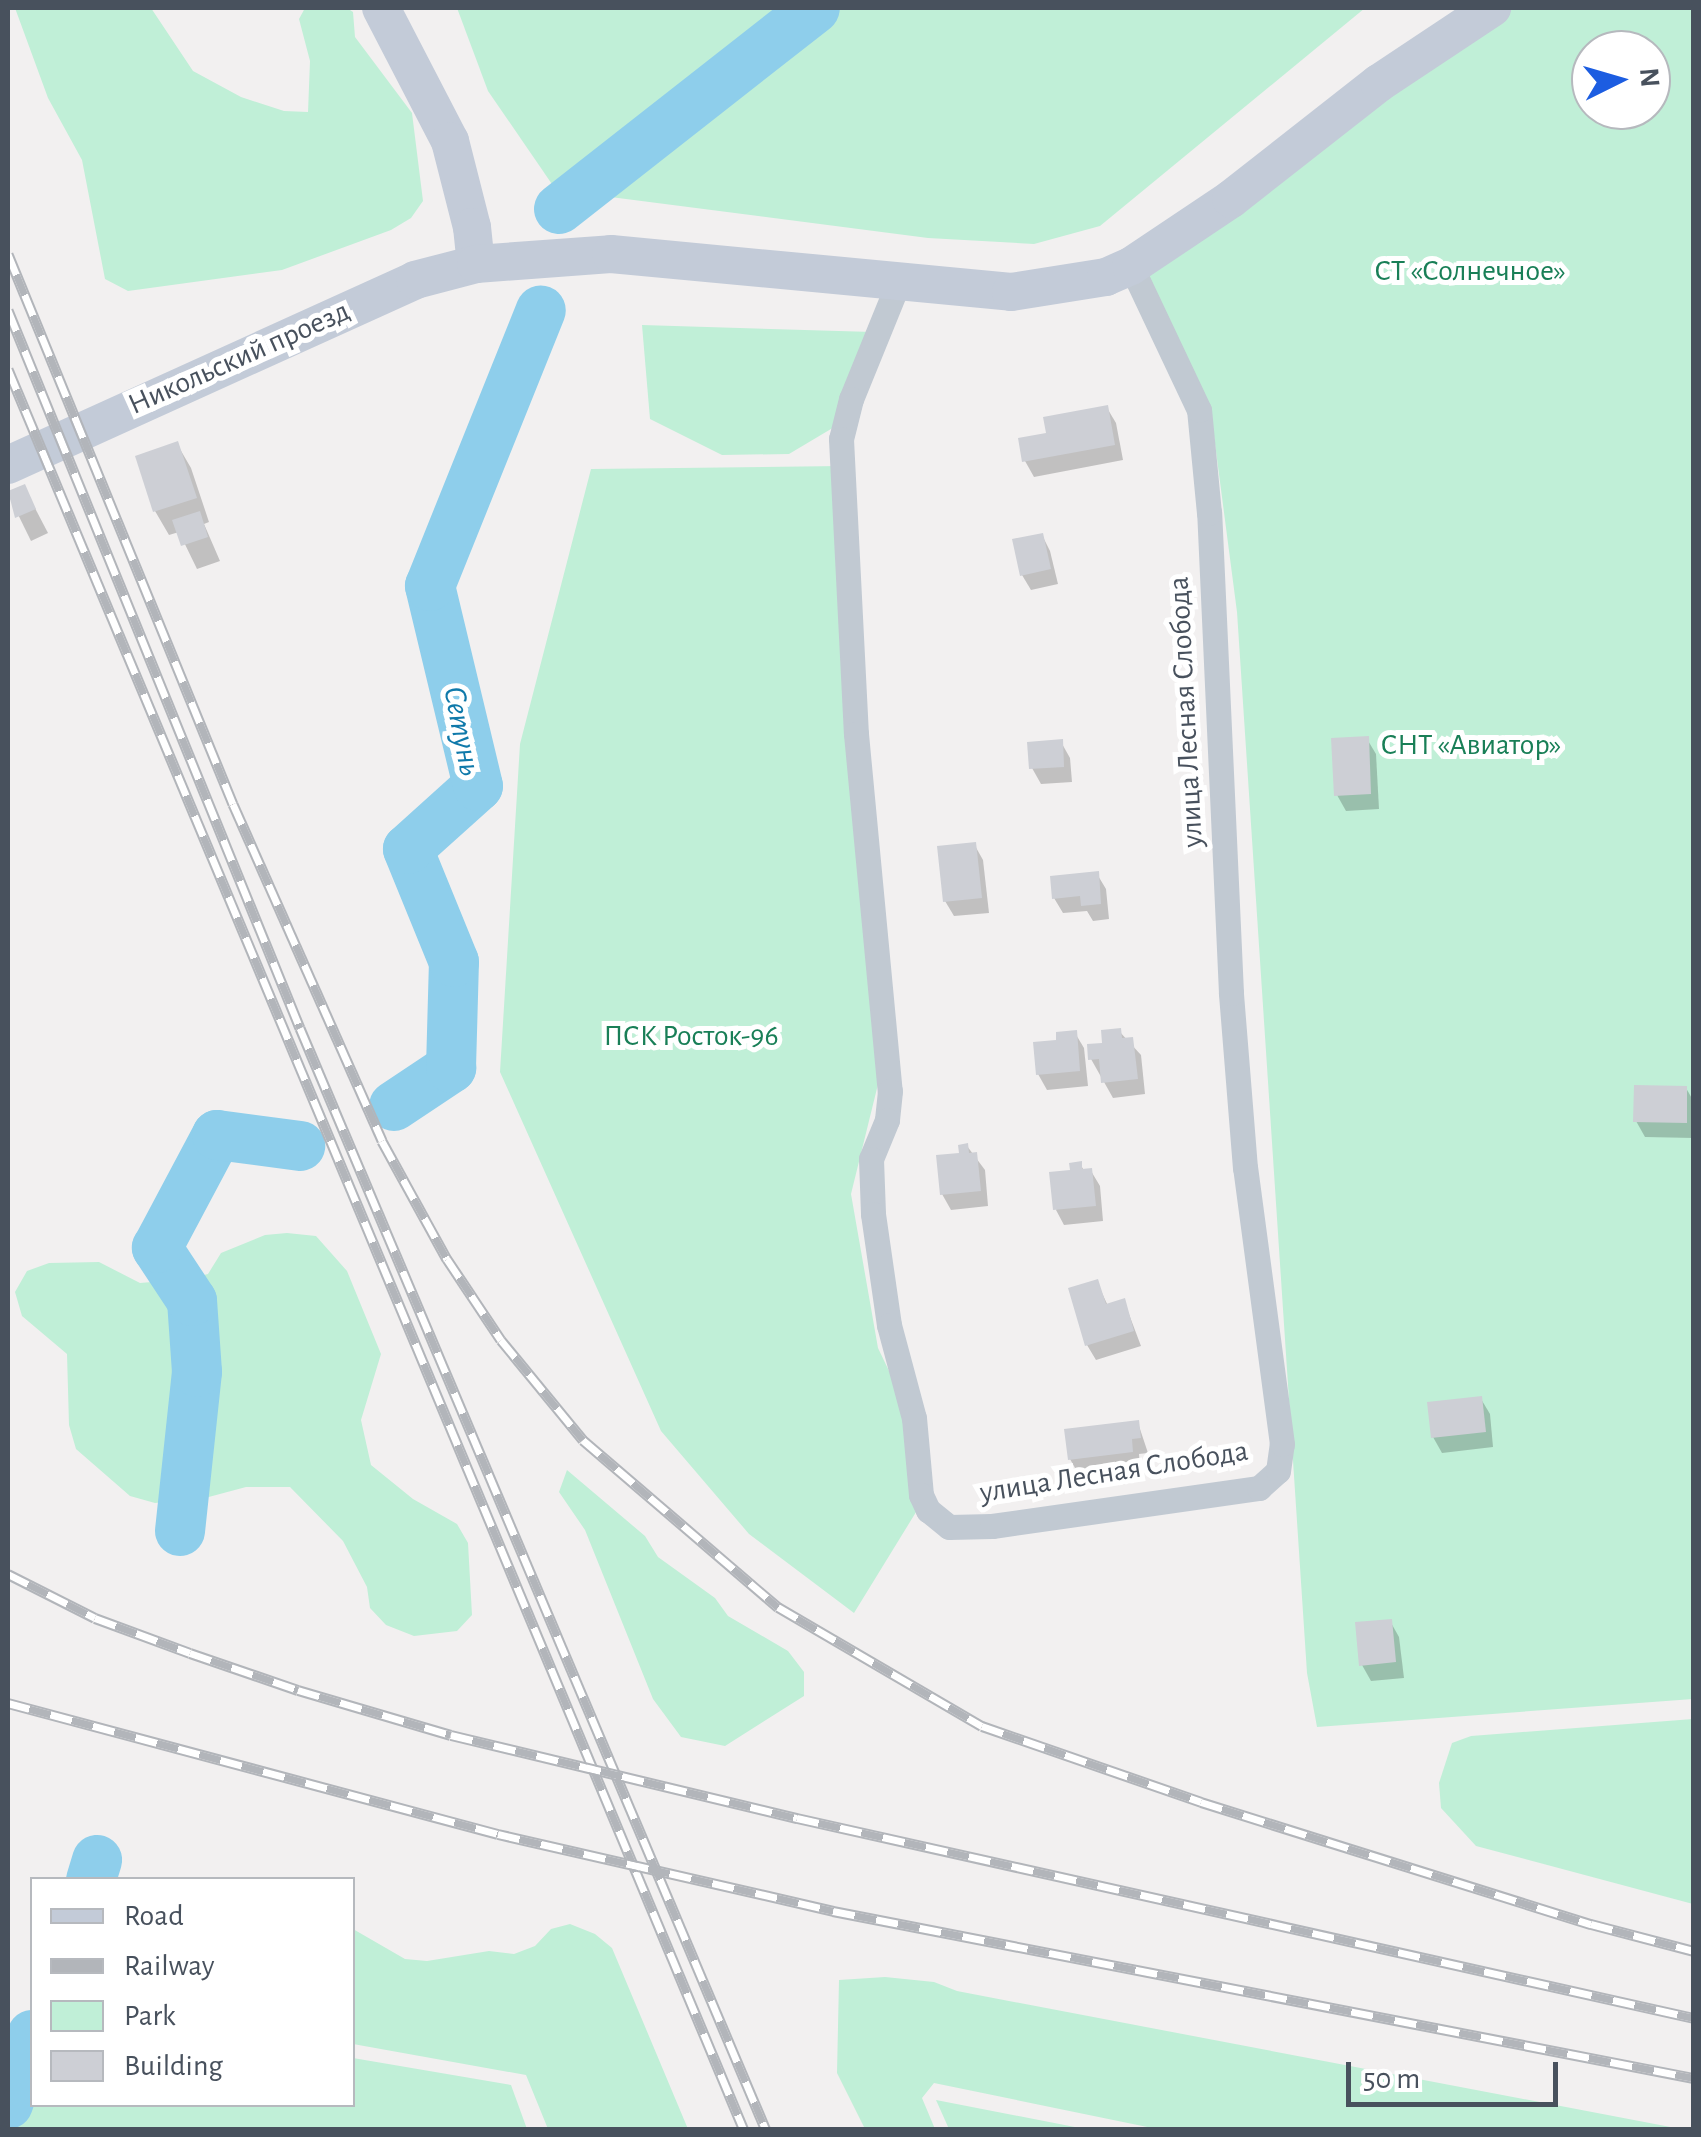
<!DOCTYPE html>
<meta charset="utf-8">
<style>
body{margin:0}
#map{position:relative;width:1701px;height:2137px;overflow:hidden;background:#f2f0f0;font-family:"Alegreya Sans",sans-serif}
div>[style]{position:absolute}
.green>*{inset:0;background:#c0efd7}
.shadow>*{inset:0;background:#0003}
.river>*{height:50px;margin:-25px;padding:0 25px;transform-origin:25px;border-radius:25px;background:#8eceeb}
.building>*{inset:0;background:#cdcfd5}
.street>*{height:25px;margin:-12.5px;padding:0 12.5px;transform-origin:12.5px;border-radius:12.5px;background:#c1c9d2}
.secondary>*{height:38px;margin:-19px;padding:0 19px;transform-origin:19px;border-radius:19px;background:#c3cbd8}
.rail>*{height:11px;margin-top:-5.5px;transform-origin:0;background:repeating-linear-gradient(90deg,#fff 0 22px,#b2b5ba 0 44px);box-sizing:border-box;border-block:2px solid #b2b5ba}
span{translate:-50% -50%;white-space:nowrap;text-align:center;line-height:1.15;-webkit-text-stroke:10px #fff;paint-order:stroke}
.park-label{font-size:30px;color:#197f57}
.street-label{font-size:30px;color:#48515d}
.water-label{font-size:32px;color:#0f79aa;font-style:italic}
.frame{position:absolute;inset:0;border:10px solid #48515d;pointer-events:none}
.legend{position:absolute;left:30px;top:1877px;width:325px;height:230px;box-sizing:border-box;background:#fff;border:2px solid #b6b9be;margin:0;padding:12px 18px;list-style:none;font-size:30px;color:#48515d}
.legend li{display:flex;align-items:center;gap:20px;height:50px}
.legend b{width:50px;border:2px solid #b6b9be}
.north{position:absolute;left:1571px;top:30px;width:100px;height:100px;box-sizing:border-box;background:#fff;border:2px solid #b6b9be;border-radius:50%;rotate:85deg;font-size:28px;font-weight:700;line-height:40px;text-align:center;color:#48515d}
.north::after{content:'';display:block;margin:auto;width:35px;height:45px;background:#1c5de1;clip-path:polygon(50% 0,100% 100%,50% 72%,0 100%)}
.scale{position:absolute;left:1346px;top:2062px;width:212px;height:45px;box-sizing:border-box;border:5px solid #48515d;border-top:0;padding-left:12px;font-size:30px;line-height:35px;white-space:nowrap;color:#48515d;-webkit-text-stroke:8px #fff;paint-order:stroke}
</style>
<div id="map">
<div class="green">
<i style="clip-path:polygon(15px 8px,151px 8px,193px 71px,241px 97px,284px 111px,308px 112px,310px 61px,299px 19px,305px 8px,347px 8px,353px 12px,355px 37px,412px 113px,423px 201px,411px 218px,391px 230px,282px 270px,128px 291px,105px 279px,82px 160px,48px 98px)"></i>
<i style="clip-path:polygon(457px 8px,1365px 8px,1100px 226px,1034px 244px,928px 238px,556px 190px,488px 91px)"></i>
<i style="clip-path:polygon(evenodd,1495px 8px,1693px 8px,1693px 1699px,1317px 1727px,1307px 1673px,1237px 612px,1211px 413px,1131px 266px,1495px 8px,1591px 50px,1651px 50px,1651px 110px,1591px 110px,1591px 50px)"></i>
<i style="clip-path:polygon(642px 325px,873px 332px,836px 426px,789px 454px,722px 455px,650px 419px)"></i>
<i style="clip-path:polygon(841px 466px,882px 1068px,851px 1194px,878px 1348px,902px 1398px,921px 1504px,854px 1613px,749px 1534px,661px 1431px,500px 1072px,520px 744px,591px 469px)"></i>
<i style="clip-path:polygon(287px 1233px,316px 1236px,347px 1271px,381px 1354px,361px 1420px,371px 1465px,413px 1499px,457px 1524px,468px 1543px,472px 1615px,457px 1631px,414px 1636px,386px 1625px,370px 1608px,367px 1587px,343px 1541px,290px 1487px,246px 1487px,205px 1498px,155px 1503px,130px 1496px,76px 1449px,69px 1425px,67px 1354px,22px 1316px,15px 1292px,27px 1271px,49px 1263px,99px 1262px,140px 1283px,187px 1279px,208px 1274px,221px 1253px,265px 1235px)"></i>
<i style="clip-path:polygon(567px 1470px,645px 1536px,658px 1557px,715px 1598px,728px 1616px,788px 1651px,804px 1672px,804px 1696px,725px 1746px,681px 1737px,653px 1699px,585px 1530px,559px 1492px)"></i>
<i style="clip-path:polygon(1693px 1719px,1693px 1904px,1476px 1846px,1441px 1808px,1439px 1783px,1452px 1743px,1471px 1736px)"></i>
<i style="clip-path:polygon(570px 1924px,595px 1934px,612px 1948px,688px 2129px,548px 2129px,526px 2075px,353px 2044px,353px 1929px,405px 1959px,427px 1961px,489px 1951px,514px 1954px,535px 1946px,551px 1929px)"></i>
<i style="clip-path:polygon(885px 1977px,934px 1982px,957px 1991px,1681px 2129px,1157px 2129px,934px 2083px,922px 2098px,935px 2129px,865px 2129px,837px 2073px,839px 1980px)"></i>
<i style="clip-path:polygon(32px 2024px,32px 2104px,352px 2104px,353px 2058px,511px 2085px,527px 2129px,8px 2129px)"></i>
<i style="clip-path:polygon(936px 2100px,1085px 2129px,949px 2129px)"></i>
</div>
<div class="shadow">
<i style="clip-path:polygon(1107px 408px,1116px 423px,1123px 460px,1034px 477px,1025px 461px,1048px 435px)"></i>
<i style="clip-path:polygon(177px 444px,191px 468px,209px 522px,204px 524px,220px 561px,197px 569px,179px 532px,169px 535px,155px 511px)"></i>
<i style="clip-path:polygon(24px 487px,48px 533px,31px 541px,8px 494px)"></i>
<i style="clip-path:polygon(1042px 535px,1050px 551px,1058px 584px,1031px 590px,1022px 575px)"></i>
<i style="clip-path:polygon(1367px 739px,1376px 754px,1379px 809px,1346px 811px,1337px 795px)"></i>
<i style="clip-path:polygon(1061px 742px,1070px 758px,1072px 782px,1041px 784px,1032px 768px)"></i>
<i style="clip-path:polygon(974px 844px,983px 860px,989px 913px,954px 916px,945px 901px)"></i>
<i style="clip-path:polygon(1097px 874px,1106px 889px,1109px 919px,1093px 921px,1087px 911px,1063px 913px,1054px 898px)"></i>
<i style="clip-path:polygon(1119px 1031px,1141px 1055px,1145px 1094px,1113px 1098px,1091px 1059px)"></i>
<i style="clip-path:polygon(1075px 1033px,1084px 1048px,1088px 1086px,1047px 1090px,1038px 1074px,1059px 1042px)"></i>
<i style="clip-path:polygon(1686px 1088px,1694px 1102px,1694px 1138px,1645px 1137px,1636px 1121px)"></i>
<i style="clip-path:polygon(967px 1146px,985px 1170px,988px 1206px,951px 1210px,942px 1194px)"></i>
<i style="clip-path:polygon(1080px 1164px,1085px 1172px,1091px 1171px,1100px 1186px,1103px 1221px,1064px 1225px,1056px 1210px)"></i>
<i style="clip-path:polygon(1097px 1282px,1108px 1306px,1124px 1301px,1141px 1346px,1096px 1360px,1087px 1345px)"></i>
<i style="clip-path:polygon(1481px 1399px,1490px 1414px,1493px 1447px,1442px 1453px,1433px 1437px)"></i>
<i style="clip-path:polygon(1138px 1423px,1148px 1453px,1139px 1454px,1140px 1467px,1079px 1475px,1070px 1459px)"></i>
<i style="clip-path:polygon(1390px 1621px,1399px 1637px,1404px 1678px,1371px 1681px,1362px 1665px)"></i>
</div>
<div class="river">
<i style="left:559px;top:209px;width:325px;rotate:-38.1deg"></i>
<i style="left:394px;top:1106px;width:69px;rotate:-33.7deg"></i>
<i style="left:451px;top:1068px;width:106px;rotate:-88.4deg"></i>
<i style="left:454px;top:962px;width:122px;rotate:-112.2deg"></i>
<i style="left:408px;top:849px;width:94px;rotate:-42deg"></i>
<i style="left:478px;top:786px;width:206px;rotate:-103.5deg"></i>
<i style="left:430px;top:586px;width:297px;rotate:-68.1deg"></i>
<i style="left:180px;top:1531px;width:160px;rotate:-83.9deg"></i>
<i style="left:197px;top:1372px;width:71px;rotate:-94deg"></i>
<i style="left:192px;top:1301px;width:64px;rotate:-123.4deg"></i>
<i style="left:157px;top:1248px;width:128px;rotate:-62deg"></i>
<i style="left:217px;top:1135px;width:84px;rotate:7.5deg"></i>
<i style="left:91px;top:1880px;width:21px;rotate:-73deg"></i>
<i style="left:8px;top:2104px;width:73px;rotate:-70.8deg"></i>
</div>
<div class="building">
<i style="clip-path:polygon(1108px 405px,1115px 445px,1022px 462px,1018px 438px,1046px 433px,1043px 417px)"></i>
<i style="clip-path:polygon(178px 441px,197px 498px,153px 512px,135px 456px)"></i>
<i style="clip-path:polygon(25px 484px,36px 509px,15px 518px,8px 491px)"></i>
<i style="clip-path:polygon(200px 511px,208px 537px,181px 546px,172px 520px)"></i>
<i style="clip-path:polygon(1043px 533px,1051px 569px,1020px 576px,1012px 539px)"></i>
<i style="clip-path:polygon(1369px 736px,1371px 794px,1334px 796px,1331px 738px)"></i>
<i style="clip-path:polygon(1063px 739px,1064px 767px,1029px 769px,1027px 742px)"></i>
<i style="clip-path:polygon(976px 842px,982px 898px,943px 902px,937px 846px)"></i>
<i style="clip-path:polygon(1099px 871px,1101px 904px,1081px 906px,1080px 896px,1052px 899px,1050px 876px)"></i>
<i style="clip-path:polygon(1121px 1028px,1122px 1038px,1133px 1037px,1138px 1079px,1101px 1083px,1099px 1059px,1088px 1060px,1087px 1044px,1102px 1043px,1101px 1030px)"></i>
<i style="clip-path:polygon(1077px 1030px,1080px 1071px,1036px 1075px,1033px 1042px,1056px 1040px,1056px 1032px)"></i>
<i style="clip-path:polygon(1634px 1085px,1687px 1086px,1687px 1123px,1633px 1122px)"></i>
<i style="clip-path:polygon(968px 1143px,969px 1153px,977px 1152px,981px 1191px,940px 1195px,936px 1155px,959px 1153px,958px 1145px)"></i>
<i style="clip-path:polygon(1082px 1161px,1082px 1169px,1092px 1168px,1096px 1206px,1053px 1210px,1049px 1172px,1070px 1170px,1069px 1163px)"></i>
<i style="clip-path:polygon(1098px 1279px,1106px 1304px,1125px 1298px,1134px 1331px,1085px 1346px,1068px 1288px)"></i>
<i style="clip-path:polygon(1482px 1396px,1486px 1432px,1431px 1438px,1427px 1402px)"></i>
<i style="clip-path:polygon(1139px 1420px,1141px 1438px,1132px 1439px,1133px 1452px,1068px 1460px,1064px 1429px)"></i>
<i style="clip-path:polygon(1392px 1619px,1396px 1662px,1359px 1666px,1355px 1622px)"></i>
</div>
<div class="street">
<i style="left:899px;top:281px;width:127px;rotate:112.1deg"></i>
<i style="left:851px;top:399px;width:41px;rotate:104deg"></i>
<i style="left:841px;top:439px;width:295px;rotate:87.1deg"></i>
<i style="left:856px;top:734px;width:359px;rotate:84.6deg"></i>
<i style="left:890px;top:1091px;width:29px;rotate:96deg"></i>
<i style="left:887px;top:1120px;width:42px;rotate:112.3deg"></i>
<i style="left:871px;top:1159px;width:55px;rotate:87.9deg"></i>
<i style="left:873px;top:1214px;width:112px;rotate:81.8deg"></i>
<i style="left:889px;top:1325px;width:96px;rotate:75deg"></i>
<i style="left:914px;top:1418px;width:77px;rotate:84.8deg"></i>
<i style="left:921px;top:1495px;width:17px;rotate:65deg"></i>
<i style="left:928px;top:1510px;width:27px;rotate:39deg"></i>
<i style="left:949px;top:1527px;width:43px;rotate:-1.3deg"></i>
<i style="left:992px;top:1526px;width:270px;rotate:-8.1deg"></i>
<i style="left:1259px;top:1488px;width:25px;rotate:-42deg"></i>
<i style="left:1278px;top:1471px;width:27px;rotate:-82deg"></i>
<i style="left:1282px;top:1444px;width:278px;rotate:-97.6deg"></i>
<i style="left:1245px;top:1168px;width:176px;rotate:-94.6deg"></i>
<i style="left:1231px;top:993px;width:481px;rotate:-92.6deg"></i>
<i style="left:1209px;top:513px;width:103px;rotate:-95.5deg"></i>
<i style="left:1199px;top:410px;width:159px;rotate:-115.3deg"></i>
</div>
<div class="secondary">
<i style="left:381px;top:8px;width:150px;rotate:62.6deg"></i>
<i style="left:450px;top:141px;width:89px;rotate:75.7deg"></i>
<i style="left:472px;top:227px;width:37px;rotate:84deg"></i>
<i style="left:8px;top:465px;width:447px;rotate:-24.4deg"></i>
<i style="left:415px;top:280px;width:63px;rotate:-14.7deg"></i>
<i style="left:476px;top:264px;width:135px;rotate:-4.2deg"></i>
<i style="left:611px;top:254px;width:402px;rotate:5.4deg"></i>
<i style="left:1011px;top:292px;width:96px;rotate:-9deg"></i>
<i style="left:1106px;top:277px;width:27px;rotate:-24deg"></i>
<i style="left:1131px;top:266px;width:120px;rotate:-33.8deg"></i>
<i style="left:1231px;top:199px;width:188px;rotate:-38.1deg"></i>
<i style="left:1379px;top:83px;width:136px;rotate:-33.6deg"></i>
</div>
<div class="rail">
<i style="left:8px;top:254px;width:594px;rotate:67.75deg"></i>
<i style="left:233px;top:804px;width:368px;rotate:66.1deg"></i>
<i style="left:382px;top:1141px;width:135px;rotate:61.2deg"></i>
<i style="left:447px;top:1259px;width:97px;rotate:56.3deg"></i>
<i style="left:501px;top:1340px;width:129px;rotate:50.6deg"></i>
<i style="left:583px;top:1440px;width:257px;rotate:40.6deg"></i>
<i style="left:778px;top:1607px;width:236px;rotate:30.3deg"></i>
<i style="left:982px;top:1726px;width:232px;rotate:19.1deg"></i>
<i style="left:1201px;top:1802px;width:409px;rotate:17.4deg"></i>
<i style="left:1591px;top:1924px;width:106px;rotate:14.7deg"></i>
<i style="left:8px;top:310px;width:775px;rotate:67.87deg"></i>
<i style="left:300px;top:1028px;width:1196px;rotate:67.08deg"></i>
<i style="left:8px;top:369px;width:1909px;rotate:67.32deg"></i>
<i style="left:8px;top:1574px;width:97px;rotate:26.8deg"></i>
<i style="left:95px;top:1618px;width:101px;rotate:20.2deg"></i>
<i style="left:190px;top:1653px;width:114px;rotate:18.9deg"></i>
<i style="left:298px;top:1690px;width:159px;rotate:16.4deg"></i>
<i style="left:451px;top:1735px;width:356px;rotate:13.5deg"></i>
<i style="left:797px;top:1818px;width:919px;rotate:12.57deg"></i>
<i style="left:8px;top:1703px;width:507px;rotate:14.97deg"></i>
<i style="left:498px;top:1834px;width:344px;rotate:12.9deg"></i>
<i style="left:833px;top:1911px;width:877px;rotate:10.98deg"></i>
</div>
<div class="park-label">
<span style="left:1470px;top:271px">СТ «Солнечное»</span>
<span style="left:1471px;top:745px">СНТ «Авиатор»</span>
<span style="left:691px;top:1036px">ПСК Росток-96</span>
</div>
<div class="street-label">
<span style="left:239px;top:358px;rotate:-24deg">Никольский проезд</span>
<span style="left:1186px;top:712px;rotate:-93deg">улица Лесная Слобода</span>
<span style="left:1114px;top:1472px;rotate:-9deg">улица Лесная Слобода</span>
</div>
<div class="water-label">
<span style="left:462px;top:731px;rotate:79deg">Сетунь</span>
</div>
<div class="frame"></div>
<ul class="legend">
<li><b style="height:12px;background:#c3cbd8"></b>Road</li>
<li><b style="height:12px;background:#b2b5ba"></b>Railway</li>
<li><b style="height:28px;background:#c0efd7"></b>Park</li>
<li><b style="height:28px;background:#cdcfd5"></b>Building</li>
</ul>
<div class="north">N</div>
<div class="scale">50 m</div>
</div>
